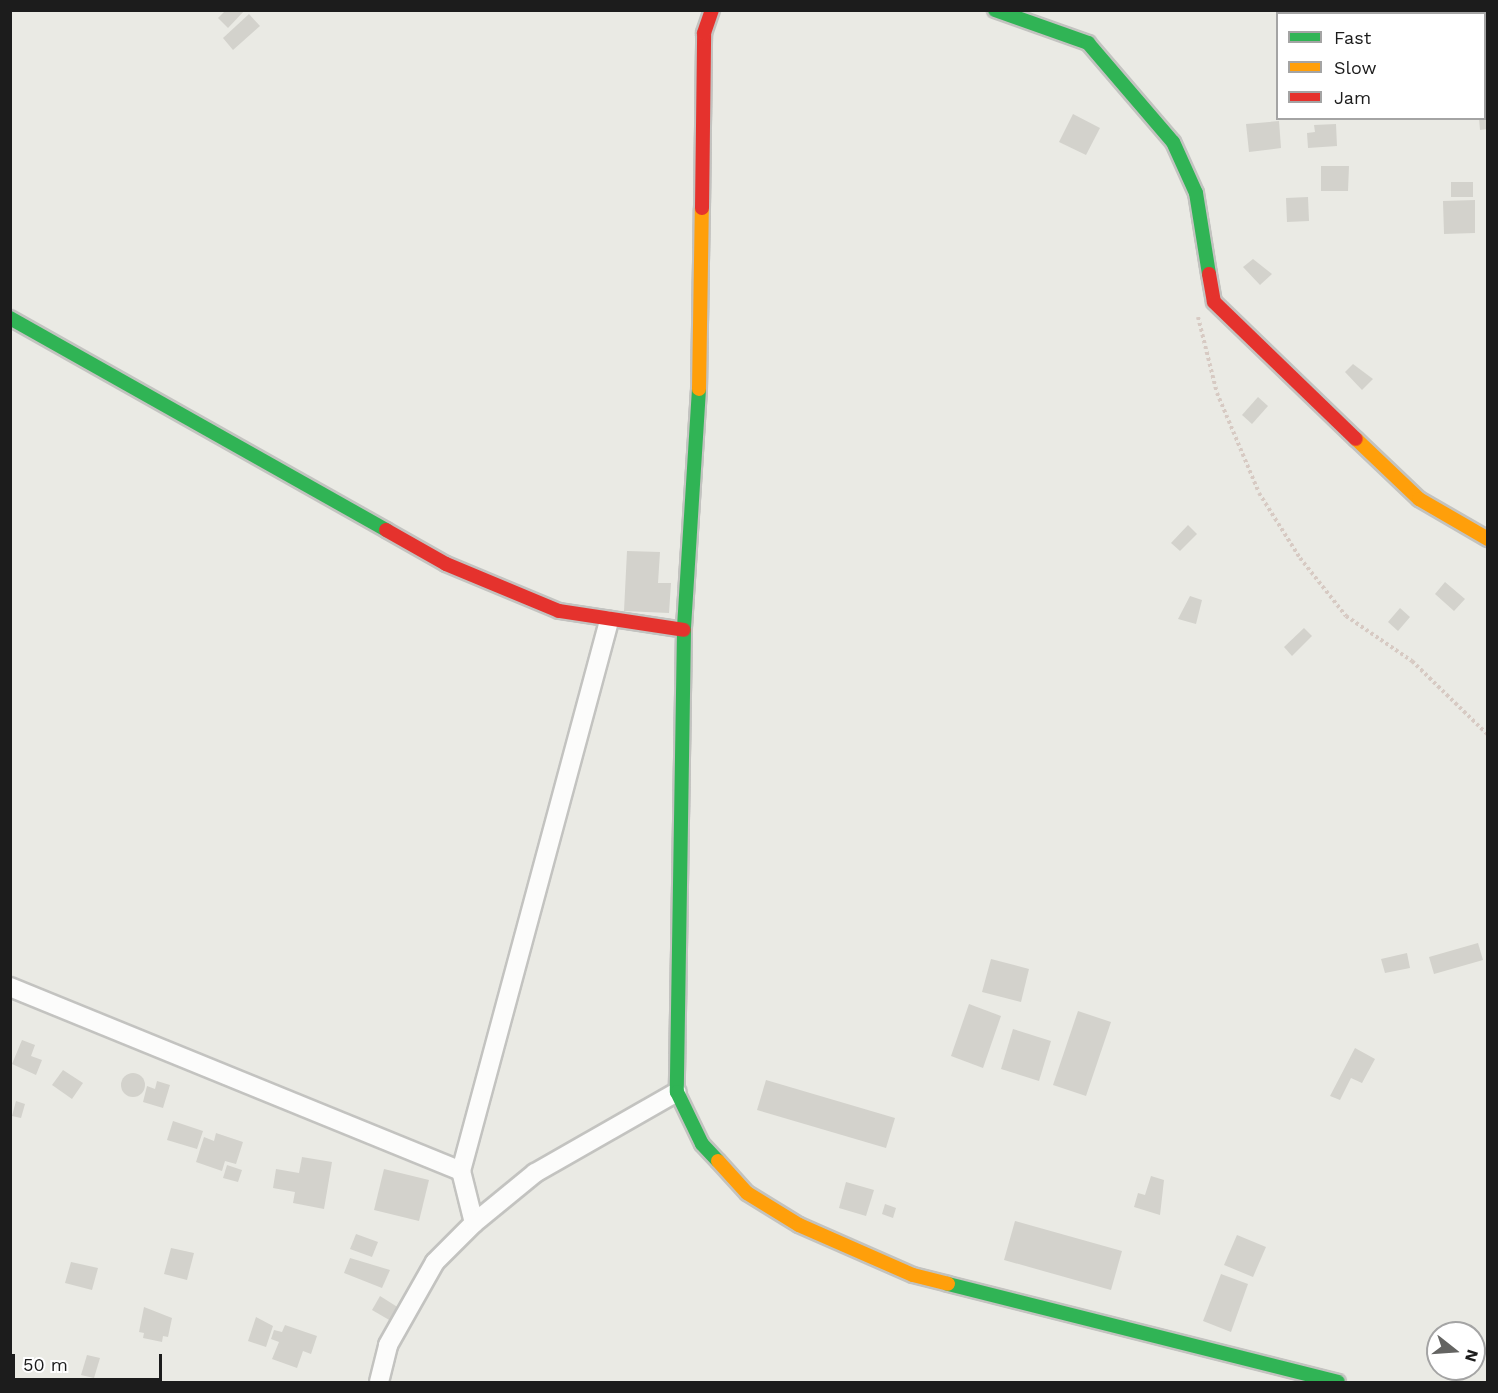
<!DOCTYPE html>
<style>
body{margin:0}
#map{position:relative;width:1498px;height:1393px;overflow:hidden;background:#eaeae4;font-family:"Work Sans",sans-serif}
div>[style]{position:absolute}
.building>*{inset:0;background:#d3d2cc}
.round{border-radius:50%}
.path>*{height:4px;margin-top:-2px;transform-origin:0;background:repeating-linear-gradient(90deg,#d7cac3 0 3px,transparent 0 6px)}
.roads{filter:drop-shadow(2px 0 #c3c3c0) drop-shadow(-2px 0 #c3c3c0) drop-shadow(0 2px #c3c3c0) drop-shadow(0 -2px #c3c3c0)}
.street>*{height:18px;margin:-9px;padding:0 9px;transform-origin:9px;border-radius:9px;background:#fcfcfb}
.fast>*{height:14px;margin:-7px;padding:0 7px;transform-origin:7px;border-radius:7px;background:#30b455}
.slow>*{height:14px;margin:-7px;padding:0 7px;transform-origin:7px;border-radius:7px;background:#ff9f0a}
.jam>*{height:14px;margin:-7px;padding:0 7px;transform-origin:7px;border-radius:7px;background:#e5322d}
span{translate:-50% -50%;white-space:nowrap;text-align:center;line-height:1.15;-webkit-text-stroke:4.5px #fff;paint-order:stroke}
.frame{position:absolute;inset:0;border:12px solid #1c1c1c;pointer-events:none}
.legend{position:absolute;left:1276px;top:12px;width:210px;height:108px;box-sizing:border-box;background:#fff;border:2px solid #a4a4a4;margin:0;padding:8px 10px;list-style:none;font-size:18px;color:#1c1c1c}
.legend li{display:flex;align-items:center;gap:12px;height:30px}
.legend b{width:30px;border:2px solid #a4a4a4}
.north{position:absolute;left:1426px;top:1321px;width:60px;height:60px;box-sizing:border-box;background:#fff;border:2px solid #a4a4a4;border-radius:50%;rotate:107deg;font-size:16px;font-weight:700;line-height:24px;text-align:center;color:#1c1c1c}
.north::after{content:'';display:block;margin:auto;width:21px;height:27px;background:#646462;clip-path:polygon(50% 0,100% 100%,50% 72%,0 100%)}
.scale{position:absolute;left:12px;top:1354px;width:150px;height:27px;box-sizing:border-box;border:3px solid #1c1c1c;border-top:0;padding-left:8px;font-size:18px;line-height:21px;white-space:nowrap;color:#1c1c1c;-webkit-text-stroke:4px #fff;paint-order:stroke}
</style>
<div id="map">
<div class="building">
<i style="clip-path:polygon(226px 10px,245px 10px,228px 28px,218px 18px)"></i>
<i style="clip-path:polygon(249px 14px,260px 26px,233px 50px,223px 38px)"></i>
<i style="clip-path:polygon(1484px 99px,1488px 129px,1480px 130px,1479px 118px,1484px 118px)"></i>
<i style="clip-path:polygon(1073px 114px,1100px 128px,1086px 155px,1059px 142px)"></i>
<i style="clip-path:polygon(1279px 121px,1281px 148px,1249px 152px,1246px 124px)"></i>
<i style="clip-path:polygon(1336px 124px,1337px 146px,1308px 148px,1307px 133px,1315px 132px,1314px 125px)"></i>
<i style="clip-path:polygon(1321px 166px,1349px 166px,1348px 191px,1321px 191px)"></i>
<i style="clip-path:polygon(1451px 182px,1473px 182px,1473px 197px,1451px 197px)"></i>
<i style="clip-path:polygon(1308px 197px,1309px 221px,1287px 222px,1286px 198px)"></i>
<i style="clip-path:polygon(1475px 200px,1475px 233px,1444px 234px,1443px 201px)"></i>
<i style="clip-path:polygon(1253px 259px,1272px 274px,1260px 285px,1243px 267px)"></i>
<i style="clip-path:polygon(1353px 364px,1373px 379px,1362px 390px,1345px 372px)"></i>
<i style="clip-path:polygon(1258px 397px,1268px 406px,1252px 424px,1242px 415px)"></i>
<i style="clip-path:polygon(1188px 525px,1197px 534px,1180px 551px,1171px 543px)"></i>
<i style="clip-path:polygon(627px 551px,660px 552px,658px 583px,671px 583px,669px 613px,624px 611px)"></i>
<i style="clip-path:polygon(1445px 582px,1465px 599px,1454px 611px,1435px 594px)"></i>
<i style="clip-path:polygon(1190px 596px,1202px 600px,1196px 624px,1178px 619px)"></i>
<i style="clip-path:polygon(1400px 608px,1410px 617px,1398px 631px,1388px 622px)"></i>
<i style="clip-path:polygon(1304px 628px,1312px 636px,1292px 656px,1284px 647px)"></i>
<i style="clip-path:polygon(1478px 943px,1483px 960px,1434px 974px,1429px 957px)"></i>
<i style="clip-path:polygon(1407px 953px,1410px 968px,1385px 973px,1381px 959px)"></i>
<i style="clip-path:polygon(991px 959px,1029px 969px,1021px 1002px,982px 992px)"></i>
<i style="clip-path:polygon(969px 1004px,1001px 1016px,983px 1068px,951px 1056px)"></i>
<i style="clip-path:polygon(1078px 1011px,1111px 1022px,1086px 1096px,1053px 1085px)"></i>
<i style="clip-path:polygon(1013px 1029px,1051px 1041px,1039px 1081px,1001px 1069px)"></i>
<i style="clip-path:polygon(22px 1040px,35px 1045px,31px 1056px,42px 1060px,36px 1075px,12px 1064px)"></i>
<i style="clip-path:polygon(1355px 1048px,1375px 1059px,1362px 1083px,1351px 1078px,1340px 1100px,1330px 1096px)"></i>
<i style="clip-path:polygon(63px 1070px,83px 1083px,72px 1099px,52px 1085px)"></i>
<i class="round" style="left:121px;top:1073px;width:24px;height:24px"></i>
<i style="clip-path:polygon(766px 1080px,895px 1118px,886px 1148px,757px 1110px)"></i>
<i style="clip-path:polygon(157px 1081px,170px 1085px,163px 1108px,143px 1102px,147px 1086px,155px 1089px)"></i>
<i style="clip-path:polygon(16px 1101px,25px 1104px,21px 1118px,12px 1116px)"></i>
<i style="clip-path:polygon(173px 1121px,203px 1131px,197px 1149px,167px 1140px)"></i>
<i style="clip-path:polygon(216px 1133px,243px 1142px,236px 1164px,225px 1161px,222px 1171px,196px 1162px,204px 1137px,214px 1141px)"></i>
<i style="clip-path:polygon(302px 1157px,332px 1162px,324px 1209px,293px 1203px,295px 1192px,273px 1188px,276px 1169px,299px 1173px)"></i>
<i style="clip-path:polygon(227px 1165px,242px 1170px,238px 1182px,223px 1178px)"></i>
<i style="clip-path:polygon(384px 1169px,429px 1180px,419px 1221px,374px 1210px)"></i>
<i style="clip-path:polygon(1151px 1176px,1164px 1180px,1160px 1215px,1134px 1207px,1138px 1193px,1145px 1195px)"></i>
<i style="clip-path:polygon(846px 1182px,874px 1190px,866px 1216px,839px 1208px)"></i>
<i style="clip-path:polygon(885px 1204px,896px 1208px,893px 1218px,882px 1214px)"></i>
<i style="clip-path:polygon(1015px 1221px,1122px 1251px,1111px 1290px,1004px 1260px)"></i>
<i style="clip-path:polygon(356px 1234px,378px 1242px,372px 1257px,350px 1249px)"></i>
<i style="clip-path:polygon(1237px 1235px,1266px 1247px,1253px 1277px,1224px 1265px)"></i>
<i style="clip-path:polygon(171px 1248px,194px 1253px,187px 1280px,164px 1274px)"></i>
<i style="clip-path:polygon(350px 1258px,390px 1270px,382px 1288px,344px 1273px)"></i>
<i style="clip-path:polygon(71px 1262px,98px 1268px,92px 1290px,65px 1283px)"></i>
<i style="clip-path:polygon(1221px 1274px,1248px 1284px,1231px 1332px,1203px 1321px)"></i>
<i style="clip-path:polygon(380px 1296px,399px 1308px,391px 1321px,372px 1310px)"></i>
<i style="clip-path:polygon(144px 1307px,172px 1318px,168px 1337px,163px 1336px,162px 1342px,143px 1338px,144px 1333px,139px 1332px)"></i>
<i style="clip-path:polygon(256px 1317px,273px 1326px,266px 1347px,248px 1341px)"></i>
<i style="clip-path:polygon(285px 1325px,317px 1336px,311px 1354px,303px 1351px,297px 1368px,272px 1359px,279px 1342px,271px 1339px,274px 1330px,282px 1332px)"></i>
<i style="clip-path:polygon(87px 1355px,100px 1358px,94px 1378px,81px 1375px)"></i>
</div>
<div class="path">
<i style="left:1198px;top:317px;width:78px;rotate:76deg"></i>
<i style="left:1217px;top:393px;width:108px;rotate:67.2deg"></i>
<i style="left:1259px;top:493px;width:77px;rotate:57.8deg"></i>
<i style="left:1300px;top:558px;width:74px;rotate:51.6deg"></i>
<i style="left:1346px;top:616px;width:80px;rotate:34.3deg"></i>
<i style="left:1412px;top:661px;width:106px;rotate:44.2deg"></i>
</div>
<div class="roads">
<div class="street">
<i style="left:10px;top:987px;width:487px;rotate:22.2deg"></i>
<i style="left:474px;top:1223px;width:54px;rotate:-104deg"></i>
<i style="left:461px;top:1171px;width:570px;rotate:-74.94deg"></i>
<i style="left:379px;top:1382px;width:38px;rotate:-76deg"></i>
<i style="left:388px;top:1345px;width:95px;rotate:-60.5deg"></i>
<i style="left:435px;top:1262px;width:55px;rotate:-45deg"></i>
<i style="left:474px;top:1223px;width:79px;rotate:-39.3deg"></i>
<i style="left:535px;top:1173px;width:163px;rotate:-29.7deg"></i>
</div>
<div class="fast">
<i style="left:995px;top:10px;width:99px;rotate:19.5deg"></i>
<i style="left:1088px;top:43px;width:130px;rotate:49.4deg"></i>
<i style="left:1173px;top:142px;width:56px;rotate:65.7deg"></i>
<i style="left:1196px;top:193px;width:82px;rotate:80.9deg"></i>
<i style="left:10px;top:318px;width:432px;rotate:29.4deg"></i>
<i style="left:699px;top:389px;width:241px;rotate:93.6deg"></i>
<i style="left:684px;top:630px;width:462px;rotate:90.9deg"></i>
<i style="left:677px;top:1092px;width:58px;rotate:64.3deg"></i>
<i style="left:702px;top:1144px;width:23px;rotate:47deg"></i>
<i style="left:948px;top:1284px;width:402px;rotate:14.1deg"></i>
</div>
<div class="slow">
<i style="left:699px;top:389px;width:181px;rotate:-89.1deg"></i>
<i style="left:1356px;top:439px;width:87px;rotate:43.6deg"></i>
<i style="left:1419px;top:499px;width:80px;rotate:30.1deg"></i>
<i style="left:718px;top:1161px;width:43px;rotate:47.8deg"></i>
<i style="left:747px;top:1193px;width:61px;rotate:31.6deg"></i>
<i style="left:799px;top:1225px;width:124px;rotate:23.7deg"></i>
<i style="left:913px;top:1275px;width:36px;rotate:14deg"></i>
</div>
<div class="jam">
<i style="left:702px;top:208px;width:175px;rotate:-89.3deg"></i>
<i style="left:704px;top:33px;width:24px;rotate:-71deg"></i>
<i style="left:1209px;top:274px;width:28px;rotate:80deg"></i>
<i style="left:1214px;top:302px;width:197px;rotate:44deg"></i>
<i style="left:386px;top:530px;width:69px;rotate:29.5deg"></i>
<i style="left:446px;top:564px;width:122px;rotate:22.6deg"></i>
<i style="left:559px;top:611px;width:126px;rotate:8.6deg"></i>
</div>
</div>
<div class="frame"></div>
<ul class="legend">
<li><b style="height:8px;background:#30b455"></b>Fast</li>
<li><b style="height:8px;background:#ff9f0a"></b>Slow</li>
<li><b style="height:8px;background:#e5322d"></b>Jam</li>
</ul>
<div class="north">N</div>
<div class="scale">50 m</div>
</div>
